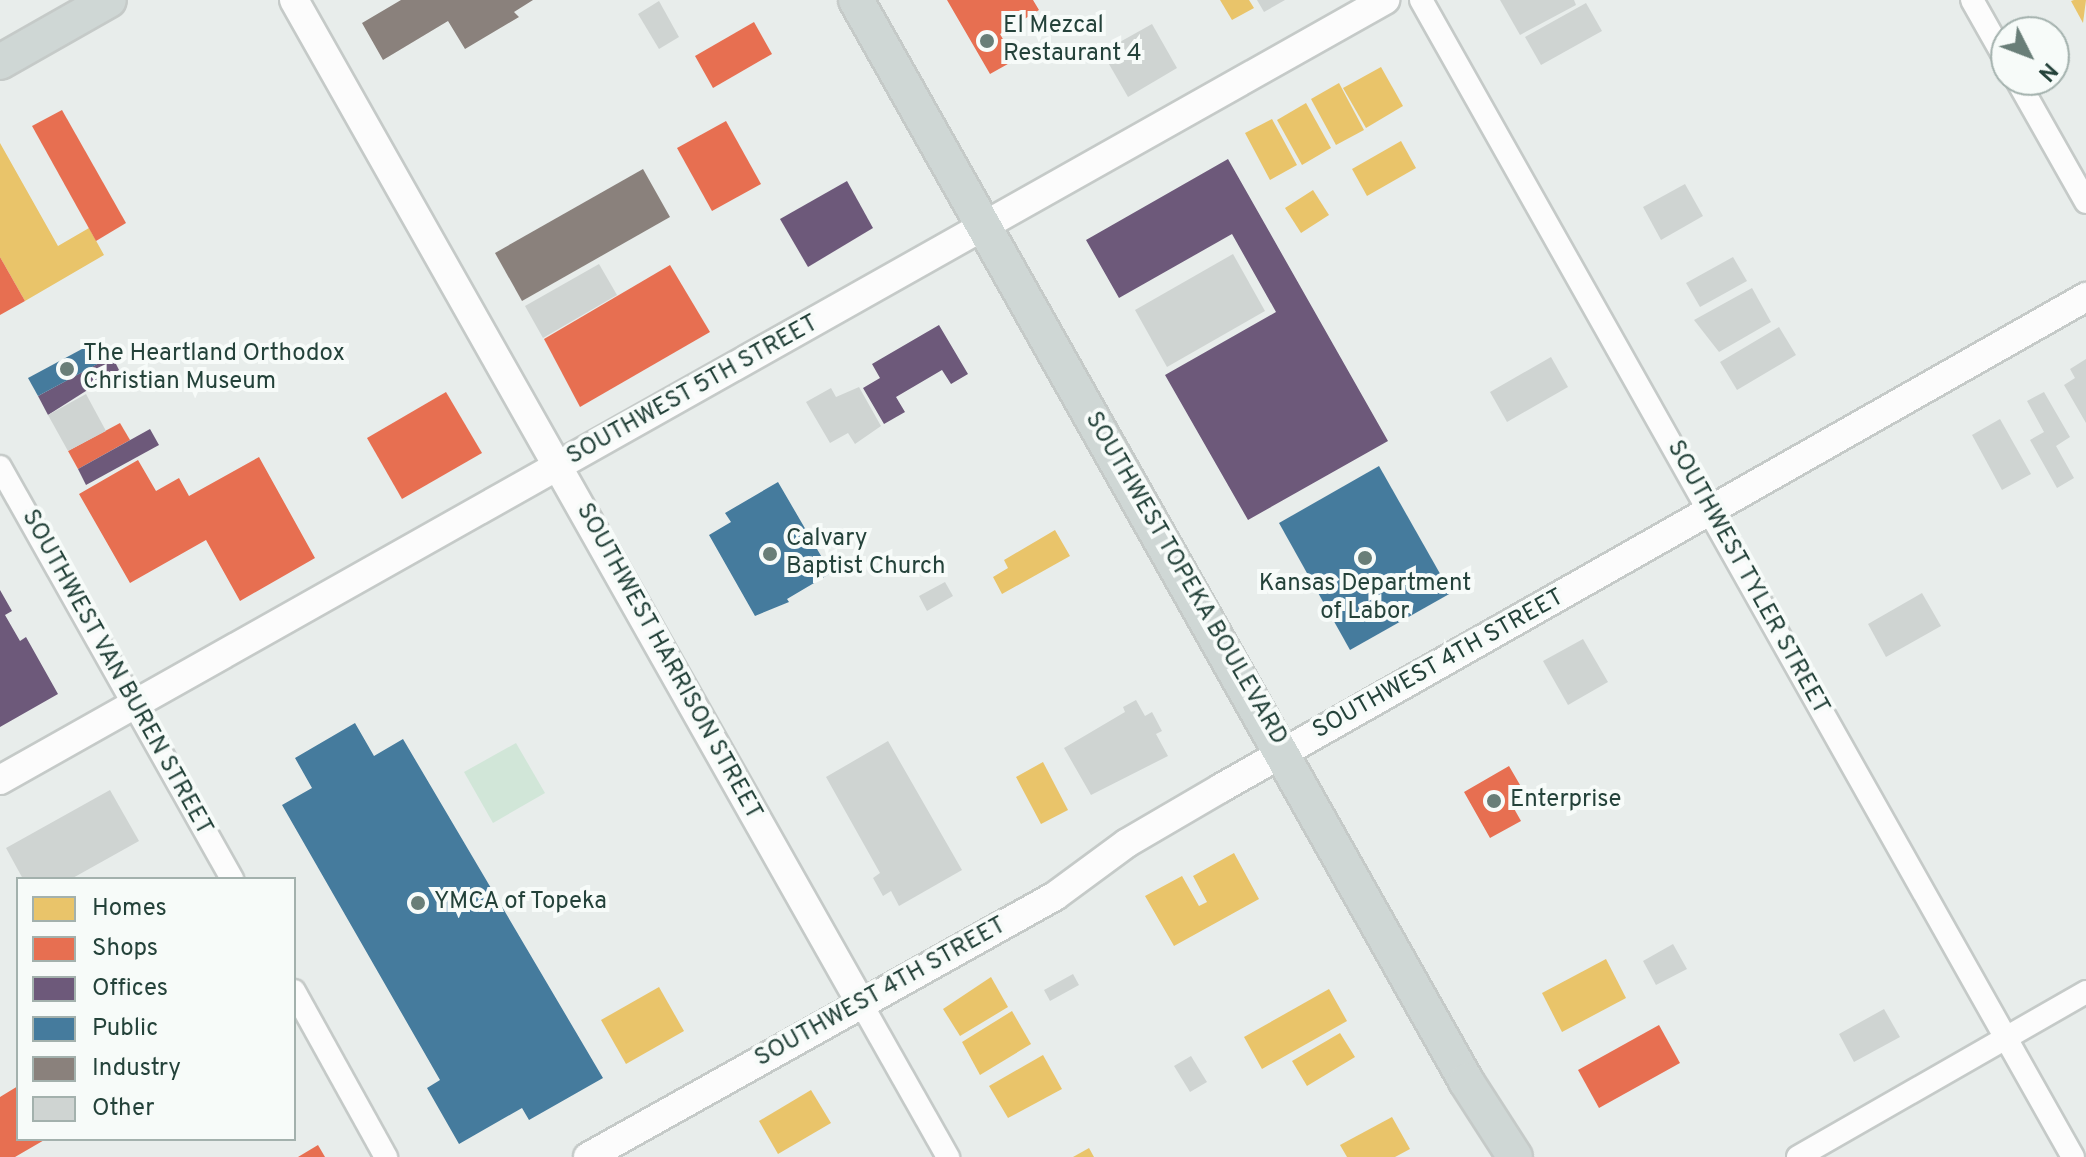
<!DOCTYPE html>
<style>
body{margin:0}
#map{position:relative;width:2086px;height:1157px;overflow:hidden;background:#e8edeb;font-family:Overpass,sans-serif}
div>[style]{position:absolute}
.green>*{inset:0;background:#d1e6d8}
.homes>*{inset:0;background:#e9c46a}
.shops>*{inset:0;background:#e76f51}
.offices>*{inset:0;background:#6d597a}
.public>*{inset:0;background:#457b9d}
.industry>*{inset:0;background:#8a817c}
.building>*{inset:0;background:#cfd4d2}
.roads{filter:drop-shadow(2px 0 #c5cac8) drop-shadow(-2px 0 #c5cac8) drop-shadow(0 2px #c5cac8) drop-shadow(0 -2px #c5cac8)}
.minor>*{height:22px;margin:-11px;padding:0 11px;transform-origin:11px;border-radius:11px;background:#fcfcfc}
.tertiary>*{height:28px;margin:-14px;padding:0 14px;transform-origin:14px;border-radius:14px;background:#fcfcfc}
.primary>*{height:34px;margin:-17px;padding:0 17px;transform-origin:17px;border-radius:17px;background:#cfd7d5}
.dots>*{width:22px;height:22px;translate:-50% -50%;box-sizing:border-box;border:4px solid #f7fbf9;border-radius:50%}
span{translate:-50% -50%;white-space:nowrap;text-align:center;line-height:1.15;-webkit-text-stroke:8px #f7fbf9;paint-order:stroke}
.poi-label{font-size:24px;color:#24423a}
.left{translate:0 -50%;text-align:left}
.street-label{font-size:24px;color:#24423a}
.legend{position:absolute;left:16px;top:877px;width:280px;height:264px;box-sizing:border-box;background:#f7fbf9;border:2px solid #a3b1ad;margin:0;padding:10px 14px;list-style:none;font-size:24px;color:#24423a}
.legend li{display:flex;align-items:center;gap:16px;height:40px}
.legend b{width:40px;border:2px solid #a3b1ad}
.north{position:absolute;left:1990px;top:16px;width:80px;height:80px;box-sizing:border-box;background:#f7fbf9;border:2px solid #a3b1ad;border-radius:50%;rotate:132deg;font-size:22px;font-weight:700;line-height:32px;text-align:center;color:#24423a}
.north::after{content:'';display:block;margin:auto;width:28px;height:36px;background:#697e78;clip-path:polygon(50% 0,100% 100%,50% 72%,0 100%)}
</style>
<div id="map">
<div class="green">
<i style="clip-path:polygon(516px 743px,545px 793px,493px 823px,464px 772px)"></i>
</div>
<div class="homes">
<i style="clip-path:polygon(1220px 0,1249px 0,1254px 8px,1232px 20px)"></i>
<i style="clip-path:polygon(2074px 0,2086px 0,2083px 23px,2071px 1px)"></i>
<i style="clip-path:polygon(1381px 67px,1403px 106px,1366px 128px,1343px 88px)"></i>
<i style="clip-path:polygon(1339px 83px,1364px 130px,1336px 145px,1311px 99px)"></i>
<i style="clip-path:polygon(1306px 103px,1331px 148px,1302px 165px,1277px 120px)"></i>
<i style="clip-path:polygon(1272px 119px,1297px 165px,1270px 180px,1245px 133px)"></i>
<i style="clip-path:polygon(1401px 141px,1416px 168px,1367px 196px,1352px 169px)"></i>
<i style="clip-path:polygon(0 143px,58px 246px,89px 228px,104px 255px,25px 301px,0 257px)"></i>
<i style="clip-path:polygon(1313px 190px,1329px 215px,1301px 233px,1285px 208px)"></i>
<i style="clip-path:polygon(1055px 530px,1070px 556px,1002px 594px,993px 577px,1008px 568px,1004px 560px)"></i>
<i style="clip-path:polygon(1043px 762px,1068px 810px,1041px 824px,1016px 777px)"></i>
<i style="clip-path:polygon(1234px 853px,1259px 899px,1174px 946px,1145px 896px,1182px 876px,1199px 906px,1207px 902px,1193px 876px)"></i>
<i style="clip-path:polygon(1606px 959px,1626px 998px,1562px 1032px,1542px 993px)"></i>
<i style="clip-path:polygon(991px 977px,1008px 1007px,960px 1036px,943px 1009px)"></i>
<i style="clip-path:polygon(659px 987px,684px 1031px,626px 1064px,601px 1020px)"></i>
<i style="clip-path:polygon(1329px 989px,1347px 1021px,1262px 1069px,1244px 1037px)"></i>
<i style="clip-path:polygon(1012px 1011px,1031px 1044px,980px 1075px,962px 1042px)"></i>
<i style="clip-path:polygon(1340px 1033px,1355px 1057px,1307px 1086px,1292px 1061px)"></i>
<i style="clip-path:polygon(1043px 1055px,1062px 1089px,1008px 1118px,989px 1086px)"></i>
<i style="clip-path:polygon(811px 1090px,831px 1123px,778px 1154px,759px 1121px)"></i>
<i style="clip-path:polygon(1392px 1117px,1410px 1149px,1395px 1157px,1347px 1157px,1340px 1145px)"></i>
<i style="clip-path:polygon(1089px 1148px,1094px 1157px,1073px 1157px)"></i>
</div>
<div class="shops">
<i style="clip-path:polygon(947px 0,1033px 0,1039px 10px,1000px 34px,1015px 60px,990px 74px)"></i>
<i style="clip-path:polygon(754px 22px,772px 54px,713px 88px,695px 56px)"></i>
<i style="clip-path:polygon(62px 110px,126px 223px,96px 241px,32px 126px)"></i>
<i style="clip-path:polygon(726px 121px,761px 184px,712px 211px,677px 148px)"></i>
<i style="clip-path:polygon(0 257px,25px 301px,0 315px)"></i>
<i style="clip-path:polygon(670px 265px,710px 332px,580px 407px,544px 339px)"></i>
<i style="clip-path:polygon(446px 392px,482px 453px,402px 499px,367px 438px)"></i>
<i style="clip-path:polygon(120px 423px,130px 440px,78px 469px,68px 451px)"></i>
<i style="clip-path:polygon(259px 457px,315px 558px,240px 601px,206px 540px,130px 583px,79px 494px,138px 460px,156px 491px,179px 478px,189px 496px)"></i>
<i style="clip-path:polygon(1509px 766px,1527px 797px,1512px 805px,1521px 821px,1490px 838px,1464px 792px)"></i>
<i style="clip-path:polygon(1659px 1025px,1680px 1063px,1599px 1108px,1578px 1070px)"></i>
<i style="clip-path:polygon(18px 1086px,18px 1139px,46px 1139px,15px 1157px,0 1157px,0 1097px)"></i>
<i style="clip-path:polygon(318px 1145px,325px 1157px,298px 1157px)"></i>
</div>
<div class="offices">
<i style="clip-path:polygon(1228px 159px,1388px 441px,1248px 520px,1165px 375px,1276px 312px,1232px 234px,1119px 298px,1086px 240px)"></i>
<i style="clip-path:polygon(847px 181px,873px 228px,808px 267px,780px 219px)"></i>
<i style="clip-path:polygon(939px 325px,968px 374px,951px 384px,942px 370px,896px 397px,905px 412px,884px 424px,863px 388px,880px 378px,872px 364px)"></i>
<i style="clip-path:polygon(112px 356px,119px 370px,48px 415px,38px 396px)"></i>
<i style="clip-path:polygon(150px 429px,159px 445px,86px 485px,78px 469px)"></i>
<i style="clip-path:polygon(0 590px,12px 611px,5px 615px,20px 641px,26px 637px,58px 694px,0 727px)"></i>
</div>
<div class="public">
<i style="clip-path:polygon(95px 342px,105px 360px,38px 396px,28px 378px)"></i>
<i style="clip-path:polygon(1379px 466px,1451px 593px,1350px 650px,1279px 523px)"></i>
<i style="clip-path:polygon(778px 482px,831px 573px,787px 599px,789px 602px,755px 616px,709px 535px,731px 522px,725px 513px)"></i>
<i style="clip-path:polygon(355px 723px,374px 756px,403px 739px,603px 1078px,529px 1120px,522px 1108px,459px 1144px,427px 1088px,440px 1080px,282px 805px,312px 788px,295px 758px)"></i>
</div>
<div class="industry">
<i style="clip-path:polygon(401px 0,533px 0,514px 12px,519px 17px,465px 49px,448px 21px,383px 60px,362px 23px)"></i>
<i style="clip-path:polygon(643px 169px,670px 217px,522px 301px,495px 253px)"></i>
</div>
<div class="building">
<i style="clip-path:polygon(1257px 0,1285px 0,1264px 12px)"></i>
<i style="clip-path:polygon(1500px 0,1574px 0,1576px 5px,1520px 35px)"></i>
<i style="clip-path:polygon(659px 1px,679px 37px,659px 49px,638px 14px)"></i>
<i style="clip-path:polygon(1586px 3px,1602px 31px,1541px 65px,1525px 37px)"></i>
<i style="clip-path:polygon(1152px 24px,1177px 68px,1128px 97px,1102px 52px)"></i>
<i style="clip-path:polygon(1685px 184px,1703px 216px,1661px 240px,1643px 207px)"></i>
<i style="clip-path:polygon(1233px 254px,1265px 311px,1167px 367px,1135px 310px)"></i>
<i style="clip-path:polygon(1733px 257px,1747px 281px,1700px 307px,1686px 283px)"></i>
<i style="clip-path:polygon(599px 264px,617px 295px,543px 338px,525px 306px)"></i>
<i style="clip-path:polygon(1752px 288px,1771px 322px,1719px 352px,1694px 320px)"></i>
<i style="clip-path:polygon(1779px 327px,1796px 355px,1737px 390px,1720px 362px)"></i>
<i style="clip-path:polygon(1551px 357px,1568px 387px,1507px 422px,1490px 392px)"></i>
<i style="clip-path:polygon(2086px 359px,2086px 423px,2064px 385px,2075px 378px,2070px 369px)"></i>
<i style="clip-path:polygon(859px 387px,881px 426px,855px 444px,848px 433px,830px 443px,806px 402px,831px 388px,836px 397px)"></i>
<i style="clip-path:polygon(2044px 392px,2070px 437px,2056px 446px,2074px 478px,2057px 488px,2030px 440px,2044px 432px,2027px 401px)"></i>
<i style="clip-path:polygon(86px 394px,106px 431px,68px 451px,48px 415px)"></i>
<i style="clip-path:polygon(2000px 419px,2031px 474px,2002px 490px,1972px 435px)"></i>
<i style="clip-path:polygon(945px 582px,953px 596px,927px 611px,919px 596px)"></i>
<i style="clip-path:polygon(1922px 593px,1941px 626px,1886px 657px,1868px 624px)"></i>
<i style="clip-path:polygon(1583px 639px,1608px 682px,1568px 705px,1543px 661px)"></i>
<i style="clip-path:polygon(1136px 700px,1145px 716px,1152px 712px,1162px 731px,1156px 734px,1168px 756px,1091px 795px,1064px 748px,1125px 712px,1123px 707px)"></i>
<i style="clip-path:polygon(888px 741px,962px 870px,899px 906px,891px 891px,883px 896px,873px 878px,880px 873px,826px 777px)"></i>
<i style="clip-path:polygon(110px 790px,139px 841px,71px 879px,23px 879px,6px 848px)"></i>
<i style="clip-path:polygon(1673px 944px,1687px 969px,1656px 985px,1643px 961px)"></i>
<i style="clip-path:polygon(1073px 974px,1079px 985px,1050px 1001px,1044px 990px)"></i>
<i style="clip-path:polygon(1884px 1009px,1900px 1037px,1854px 1062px,1839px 1034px)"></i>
<i style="clip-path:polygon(1191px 1056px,1207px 1082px,1190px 1092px,1174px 1066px)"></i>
</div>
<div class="roads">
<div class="minor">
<i style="left:1421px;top:0;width:1328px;rotate:60.6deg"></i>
<i style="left:1972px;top:0;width:69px;rotate:60.5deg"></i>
<i style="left:2017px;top:80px;width:140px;rotate:60.5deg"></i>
<i style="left:0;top:467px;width:473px;rotate:60.6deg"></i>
<i style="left:294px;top:991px;width:190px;rotate:61deg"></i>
<i style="left:862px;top:1005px;width:175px;rotate:60.5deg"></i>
<i style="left:1798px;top:1157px;width:332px;rotate:-29.8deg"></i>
</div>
<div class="tertiary">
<i style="left:294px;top:0;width:1154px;rotate:60.53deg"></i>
<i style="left:0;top:780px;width:1590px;rotate:-29.39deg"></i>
<i style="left:588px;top:1157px;width:535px;rotate:-29.2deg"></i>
<i style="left:1055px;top:896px;width:89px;rotate:-36.4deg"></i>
<i style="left:1127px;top:843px;width:109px;rotate:-30.3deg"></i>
<i style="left:1221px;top:788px;width:995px;rotate:-29.58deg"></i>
</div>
<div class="primary">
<i style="left:856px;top:0;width:1241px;rotate:60.56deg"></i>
<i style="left:1466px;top:1081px;width:90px;rotate:57.2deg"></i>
<i style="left:0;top:62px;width:125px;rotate:-29.6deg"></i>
</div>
</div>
<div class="dots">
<i style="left:987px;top:41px;background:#697e78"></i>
<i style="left:67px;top:369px;background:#697e78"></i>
<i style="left:770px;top:554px;background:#697e78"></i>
<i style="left:1365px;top:558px;background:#697e78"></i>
<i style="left:1494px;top:801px;background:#697e78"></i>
<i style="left:418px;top:903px;background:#697e78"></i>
</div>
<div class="poi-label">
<span class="left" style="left:1003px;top:41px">El Mezcal<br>Restaurant 4</span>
<span class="left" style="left:83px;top:369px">The Heartland Orthodox<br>Christian Museum</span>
<span class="left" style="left:786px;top:554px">Calvary<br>Baptist Church</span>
<span style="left:1365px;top:599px">Kansas Department<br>of Labor</span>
<span class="left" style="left:1510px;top:801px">Enterprise</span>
<span class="left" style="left:434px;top:903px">YMCA of Topeka</span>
</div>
<div class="street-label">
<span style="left:693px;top:391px;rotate:-29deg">SOUTHWEST 5TH STREET</span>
<span style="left:1747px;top:578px;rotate:61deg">SOUTHWEST TYLER STREET</span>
<span style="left:1185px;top:579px;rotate:60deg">SOUTHWEST TOPEKA BOULEVARD</span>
<span style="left:668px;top:662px;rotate:61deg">SOUTHWEST HARRISON STREET</span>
<span style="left:1439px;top:665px;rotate:-29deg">SOUTHWEST 4TH STREET</span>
<span style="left:116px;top:673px;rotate:61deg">SOUTHWEST VAN BUREN STREET</span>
<span style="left:881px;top:993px;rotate:-29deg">SOUTHWEST 4TH STREET</span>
</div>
<ul class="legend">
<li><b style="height:22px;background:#e9c46a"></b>Homes</li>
<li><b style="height:22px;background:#e76f51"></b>Shops</li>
<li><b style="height:22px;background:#6d597a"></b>Offices</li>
<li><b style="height:22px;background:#457b9d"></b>Public</li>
<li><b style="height:22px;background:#8a817c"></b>Industry</li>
<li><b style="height:22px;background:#cfd4d2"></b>Other</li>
</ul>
<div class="north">N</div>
</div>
